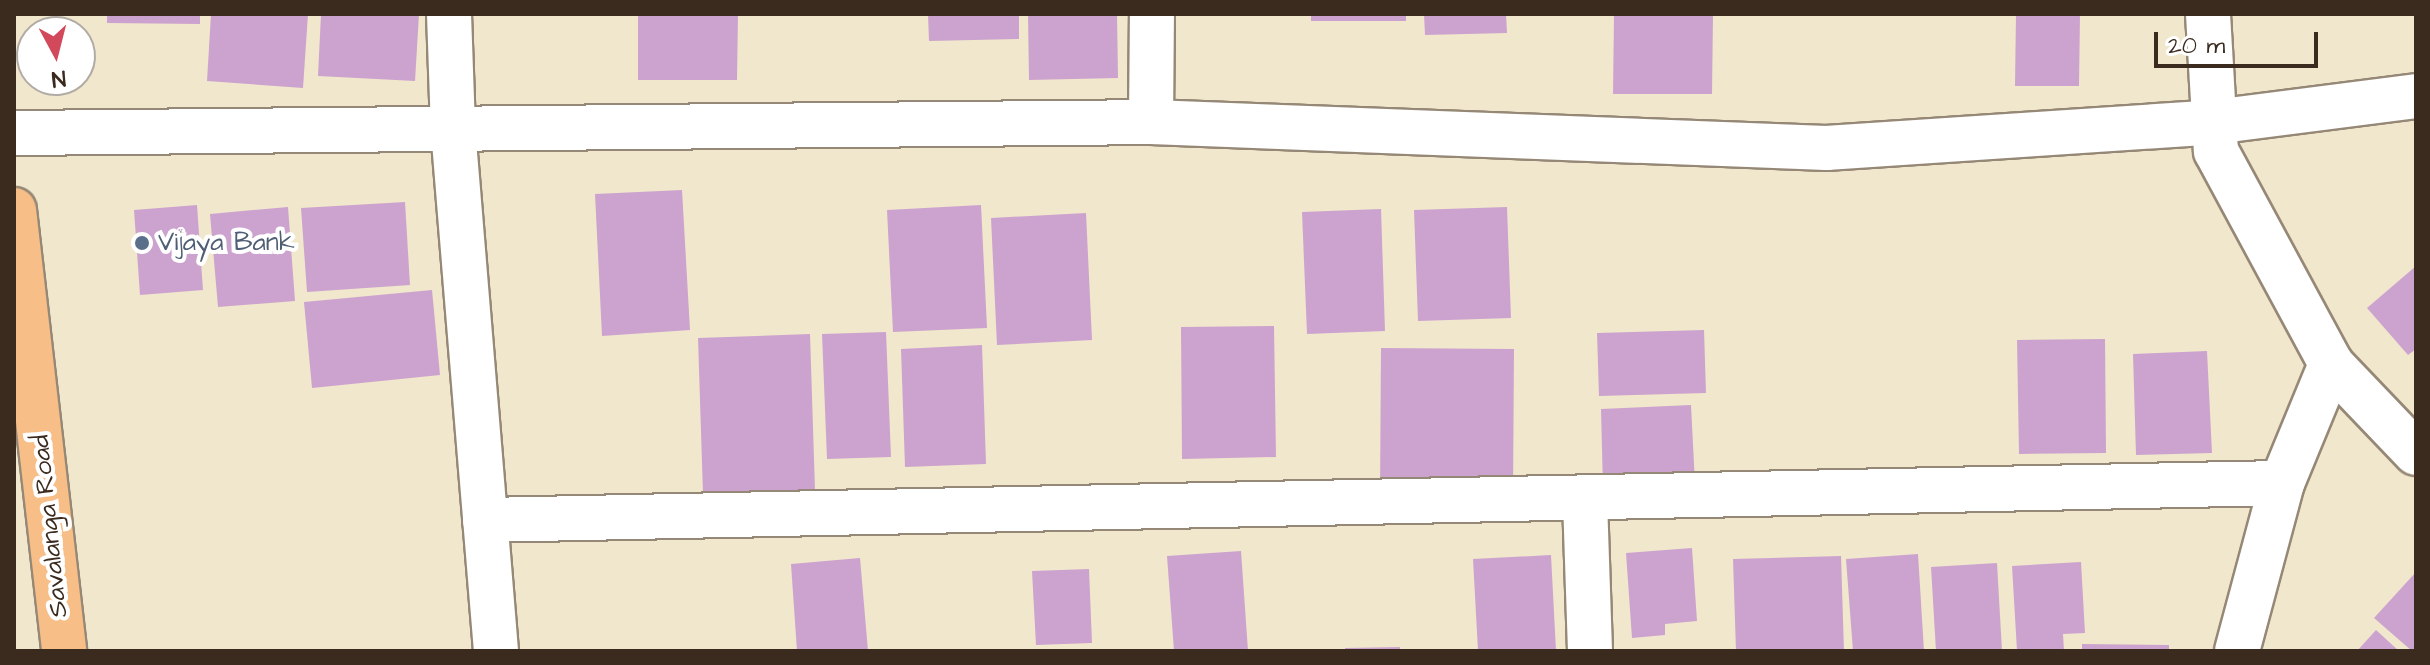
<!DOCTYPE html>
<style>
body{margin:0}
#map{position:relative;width:2430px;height:665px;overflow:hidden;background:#f1e7cd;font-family:"Architects Daughter",sans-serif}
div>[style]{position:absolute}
.building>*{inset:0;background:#cca3ce}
.roads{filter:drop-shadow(2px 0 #968876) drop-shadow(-2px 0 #968876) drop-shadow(0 2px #968876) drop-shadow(0 -2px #968876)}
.street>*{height:44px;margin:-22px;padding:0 22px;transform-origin:22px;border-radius:22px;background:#fff}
.primary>*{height:44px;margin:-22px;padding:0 22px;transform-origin:22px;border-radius:22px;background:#f7be88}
.dots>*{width:22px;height:22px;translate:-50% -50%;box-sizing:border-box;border:4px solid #fff;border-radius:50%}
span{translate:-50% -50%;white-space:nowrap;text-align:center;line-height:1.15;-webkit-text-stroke:8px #fff;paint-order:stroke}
.service-label{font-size:26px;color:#4e5e75}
.left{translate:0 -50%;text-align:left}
.street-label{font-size:26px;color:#3b2a1e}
.frame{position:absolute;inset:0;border:16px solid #3b2a1e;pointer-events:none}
.north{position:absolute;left:16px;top:16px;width:80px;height:80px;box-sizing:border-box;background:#fff;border:2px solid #b1aaa5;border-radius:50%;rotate:173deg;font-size:22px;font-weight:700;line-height:32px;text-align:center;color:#3b2a1e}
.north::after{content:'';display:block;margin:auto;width:28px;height:36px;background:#d1495b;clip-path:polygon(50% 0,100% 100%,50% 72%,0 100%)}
.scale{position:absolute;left:2154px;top:32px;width:164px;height:36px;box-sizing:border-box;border:4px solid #3b2a1e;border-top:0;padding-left:10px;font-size:24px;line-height:28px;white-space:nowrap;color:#3b2a1e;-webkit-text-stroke:6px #fff;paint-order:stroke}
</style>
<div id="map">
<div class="building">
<i style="clip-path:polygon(107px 14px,200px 14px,200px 24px,107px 23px)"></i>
<i style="clip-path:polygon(211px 14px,308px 14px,303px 88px,207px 81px)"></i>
<i style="clip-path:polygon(321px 14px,419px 14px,415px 81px,318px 76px)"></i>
<i style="clip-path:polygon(638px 14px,738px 14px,737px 80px,638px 80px)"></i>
<i style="clip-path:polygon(928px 14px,1019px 14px,1019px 39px,929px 41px)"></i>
<i style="clip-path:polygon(1028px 14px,1117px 14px,1118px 78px,1029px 80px)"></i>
<i style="clip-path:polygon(1311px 14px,1406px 14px,1406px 21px,1311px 21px)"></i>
<i style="clip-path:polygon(1424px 14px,1506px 14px,1507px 33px,1425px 35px)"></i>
<i style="clip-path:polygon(1614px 14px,1713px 14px,1712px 94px,1613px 94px)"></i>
<i style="clip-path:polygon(2016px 14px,2080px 14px,2079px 86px,2015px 86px)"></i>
<i style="clip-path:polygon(682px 190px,690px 330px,602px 336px,595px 194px)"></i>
<i style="clip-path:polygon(405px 202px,410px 285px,307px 292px,301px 208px)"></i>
<i style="clip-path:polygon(197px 205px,203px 290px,140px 295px,134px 210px)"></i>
<i style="clip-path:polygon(981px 205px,987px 328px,893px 332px,887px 210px)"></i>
<i style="clip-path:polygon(288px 207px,295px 301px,218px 307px,210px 214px)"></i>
<i style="clip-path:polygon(1507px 207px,1511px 318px,1418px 321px,1414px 210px)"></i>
<i style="clip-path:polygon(1381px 209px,1385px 331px,1307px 334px,1302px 212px)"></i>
<i style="clip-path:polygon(1086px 213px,1092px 340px,997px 345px,991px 218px)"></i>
<i style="clip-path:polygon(2416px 266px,2416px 349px,2408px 355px,2367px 308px)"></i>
<i style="clip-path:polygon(432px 290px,440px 375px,312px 388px,304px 302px)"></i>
<i style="clip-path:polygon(1274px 326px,1276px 457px,1182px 459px,1181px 327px)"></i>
<i style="clip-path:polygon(1704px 330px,1706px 393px,1599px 396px,1597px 333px)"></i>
<i style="clip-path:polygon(886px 332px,891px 457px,827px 459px,822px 334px)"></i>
<i style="clip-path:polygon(810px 334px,815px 490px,703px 494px,698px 338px)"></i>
<i style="clip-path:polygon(2105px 339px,2106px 453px,2019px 454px,2017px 340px)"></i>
<i style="clip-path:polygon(982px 345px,986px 464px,905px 467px,901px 349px)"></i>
<i style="clip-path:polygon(1381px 348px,1514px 349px,1513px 494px,1380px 494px)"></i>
<i style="clip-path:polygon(2207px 351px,2212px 453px,2136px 455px,2133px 354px)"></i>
<i style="clip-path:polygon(1691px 405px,1695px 484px,1603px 488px,1601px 409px)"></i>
<i style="clip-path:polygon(1692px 548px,1697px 621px,1665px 624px,1665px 635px,1632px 638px,1626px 553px)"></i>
<i style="clip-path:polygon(1241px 551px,1248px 651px,1174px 651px,1167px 556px)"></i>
<i style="clip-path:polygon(1918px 554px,1924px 651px,1853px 651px,1846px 559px)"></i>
<i style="clip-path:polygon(1551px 555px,1556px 651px,1478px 651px,1473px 559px)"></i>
<i style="clip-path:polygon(1841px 556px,1844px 651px,1736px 651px,1733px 559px)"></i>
<i style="clip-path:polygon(860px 558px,868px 651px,797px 651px,791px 564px)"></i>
<i style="clip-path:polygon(2081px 562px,2085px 633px,2063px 634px,2064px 651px,2017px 651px,2012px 566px)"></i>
<i style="clip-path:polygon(1997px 563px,2002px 651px,1936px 651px,1931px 567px)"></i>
<i style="clip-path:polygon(1089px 569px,1092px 643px,1036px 645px,1032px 571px)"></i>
<i style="clip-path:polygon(2416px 572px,2416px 651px,2412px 651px,2374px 618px)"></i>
<i style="clip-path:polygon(2376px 630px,2399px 651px,2357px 651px)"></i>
<i style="clip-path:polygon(2082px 644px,2169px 645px,2169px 651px,2082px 651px)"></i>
<i style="clip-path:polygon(1400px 647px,1400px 651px,1345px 651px,1345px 648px)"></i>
</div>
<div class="roads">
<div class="street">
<i style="left:449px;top:14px;width:115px;rotate:88deg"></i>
<i style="left:453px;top:129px;width:524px;rotate:85.29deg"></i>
<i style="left:2208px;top:14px;width:137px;rotate:86.7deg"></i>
<i style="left:2216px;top:151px;width:242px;rotate:61.6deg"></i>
<i style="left:2331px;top:364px;width:123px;rotate:46.3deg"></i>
<i style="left:1151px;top:122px;width:108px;rotate:-89.5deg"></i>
<i style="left:14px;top:133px;width:1137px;rotate:-0.55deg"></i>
<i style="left:1151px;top:122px;width:676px;rotate:2.21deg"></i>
<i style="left:1826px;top:148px;width:389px;rotate:-3.8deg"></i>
<i style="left:2214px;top:122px;width:204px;rotate:-7.3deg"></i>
<i style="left:1585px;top:500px;width:151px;rotate:88.1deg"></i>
<i style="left:485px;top:520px;width:1797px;rotate:-1.18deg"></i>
<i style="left:2237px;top:651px;width:174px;rotate:-75deg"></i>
<i style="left:2282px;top:483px;width:129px;rotate:-67.6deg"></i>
</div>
<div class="primary">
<i style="left:14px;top:210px;width:444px;rotate:83.5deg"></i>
</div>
</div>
<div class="dots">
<i style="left:142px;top:243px;background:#5c6f8a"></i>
</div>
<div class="service-label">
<span class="left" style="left:158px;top:243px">Vijaya Bank</span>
</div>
<div class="street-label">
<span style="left:50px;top:526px;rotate:-96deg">Savalanga Road</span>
</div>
<div class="frame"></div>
<div class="north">N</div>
<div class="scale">20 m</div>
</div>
